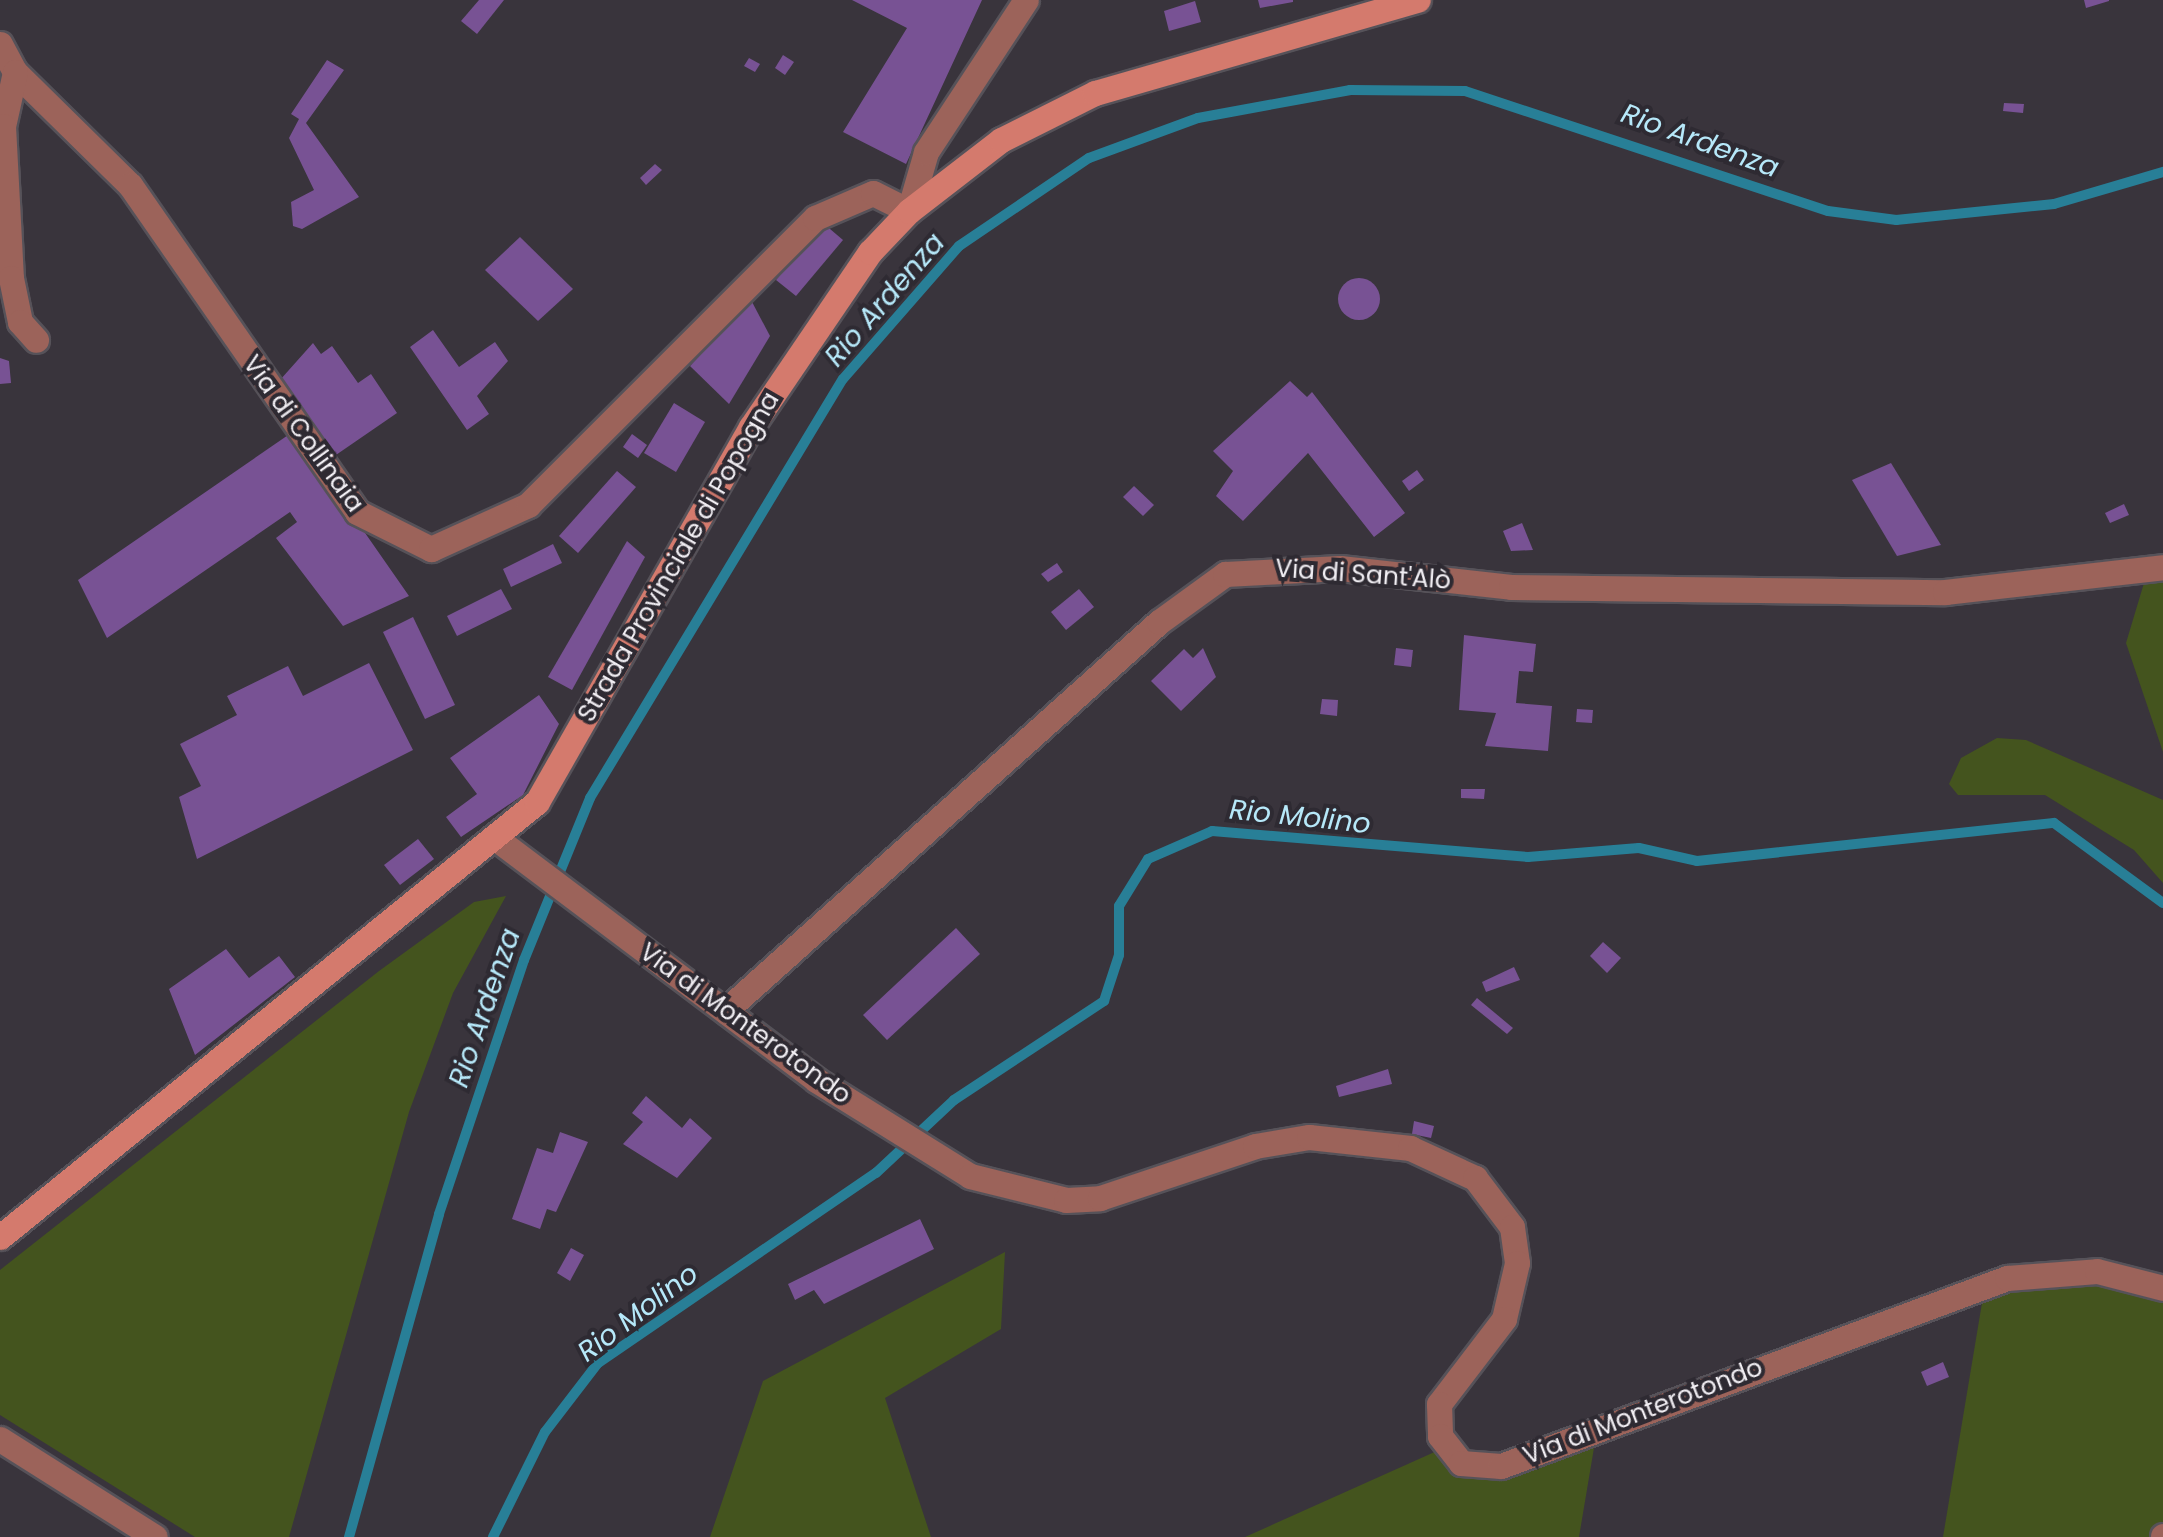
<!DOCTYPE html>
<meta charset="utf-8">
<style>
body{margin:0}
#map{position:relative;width:2163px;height:1537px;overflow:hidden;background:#39343c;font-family:Poppins,sans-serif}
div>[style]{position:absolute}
.green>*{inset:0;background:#44541e}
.stream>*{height:10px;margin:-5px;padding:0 5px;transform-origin:5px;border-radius:5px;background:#287f97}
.building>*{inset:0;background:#785294}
.round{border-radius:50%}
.roads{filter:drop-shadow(2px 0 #565259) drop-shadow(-2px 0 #565259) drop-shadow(0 2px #565259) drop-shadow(0 -2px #565259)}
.minor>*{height:25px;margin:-12.5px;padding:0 12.5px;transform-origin:12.5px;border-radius:12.5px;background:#9c635a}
.secondary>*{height:25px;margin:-12.5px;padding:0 12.5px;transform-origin:12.5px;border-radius:12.5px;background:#d47a6d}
span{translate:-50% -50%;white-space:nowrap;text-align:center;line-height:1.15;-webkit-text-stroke:8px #2e2a32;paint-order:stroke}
.street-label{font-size:25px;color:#f1eef3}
.water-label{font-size:28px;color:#b6e8f9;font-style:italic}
</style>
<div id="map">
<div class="green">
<i style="clip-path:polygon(2163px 571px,2163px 752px,2126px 643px,2144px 583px)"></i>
<i style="clip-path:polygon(1997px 738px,2026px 740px,2163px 800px,2163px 883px,2134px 850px,2045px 795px,1958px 795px,1949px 784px,1961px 758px)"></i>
<i style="clip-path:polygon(506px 896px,453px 993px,409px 1112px,289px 1537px,195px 1537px,0 1415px,0 1270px,379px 971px,474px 902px)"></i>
<i style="clip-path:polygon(1005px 1252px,1001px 1329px,885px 1398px,931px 1537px,710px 1537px,763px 1381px)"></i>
<i style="clip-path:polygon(2075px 1272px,2163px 1288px,2163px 1537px,1943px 1537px,1985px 1285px)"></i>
<i style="clip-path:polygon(1597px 1430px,1579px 1537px,1245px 1537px,1448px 1446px,1461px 1463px)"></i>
</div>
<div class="stream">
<i style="left:349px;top:1537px;width:335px;rotate:-74.4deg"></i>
<i style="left:439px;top:1214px;width:268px;rotate:-71.5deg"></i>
<i style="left:524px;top:960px;width:175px;rotate:-67.8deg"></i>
<i style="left:590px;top:798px;width:489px;rotate:-58.9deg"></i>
<i style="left:843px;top:379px;width:176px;rotate:-48.9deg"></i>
<i style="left:959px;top:246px;width:157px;rotate:-34.1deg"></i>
<i style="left:1089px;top:158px;width:116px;rotate:-20.2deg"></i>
<i style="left:1198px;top:118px;width:155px;rotate:-10.4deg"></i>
<i style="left:1350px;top:90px;width:115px;rotate:0.5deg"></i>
<i style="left:1465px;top:91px;width:382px;rotate:18.3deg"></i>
<i style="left:1828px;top:211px;width:69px;rotate:7.5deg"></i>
<i style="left:1896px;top:220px;width:159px;rotate:-5.8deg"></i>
<i style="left:2054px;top:204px;width:114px;rotate:-16.4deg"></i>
<i style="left:493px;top:1537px;width:117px;rotate:-63.7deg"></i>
<i style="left:545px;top:1432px;width:87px;rotate:-52.5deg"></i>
<i style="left:598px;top:1363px;width:337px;rotate:-34.4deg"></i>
<i style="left:876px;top:1173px;width:107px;rotate:-43.1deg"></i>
<i style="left:954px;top:1100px;width:180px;rotate:-33.4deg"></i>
<i style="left:1104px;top:1001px;width:48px;rotate:-71.9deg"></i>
<i style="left:1119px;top:955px;width:49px;rotate:-90deg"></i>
<i style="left:1119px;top:906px;width:55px;rotate:-58.3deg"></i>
<i style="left:1148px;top:859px;width:70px;rotate:-23.6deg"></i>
<i style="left:1212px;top:831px;width:317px;rotate:4.7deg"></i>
<i style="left:1528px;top:857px;width:111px;rotate:-4.6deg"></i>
<i style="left:1639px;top:848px;width:59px;rotate:12.6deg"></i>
<i style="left:1697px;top:861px;width:359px;rotate:-6.1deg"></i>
<i style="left:2054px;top:823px;width:135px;rotate:36.3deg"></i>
</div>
<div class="building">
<i style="clip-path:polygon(479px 0,504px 0,477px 34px,461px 21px)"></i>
<i style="clip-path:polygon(852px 0,982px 0,906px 164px,843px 132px,907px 28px)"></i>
<i style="clip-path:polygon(1258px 0,1293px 0,1293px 2px,1260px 8px)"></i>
<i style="clip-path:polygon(2084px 0,2109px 0,2109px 1px,2086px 8px)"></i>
<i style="clip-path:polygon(1195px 1px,1201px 22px,1169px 31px,1164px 11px)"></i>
<i style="clip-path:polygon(783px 55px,794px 62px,785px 75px,775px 68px)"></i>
<i style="clip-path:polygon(749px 58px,760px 64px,755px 72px,744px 66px)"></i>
<i style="clip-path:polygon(327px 60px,344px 70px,306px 123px,359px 197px,302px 229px,293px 226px,291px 202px,314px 190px,289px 138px,299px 119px,291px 114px)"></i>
<i style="clip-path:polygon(2004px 103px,2024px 104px,2023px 113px,2003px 111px)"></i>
<i style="clip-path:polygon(655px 164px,662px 170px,646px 185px,640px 178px)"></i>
<i style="clip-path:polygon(823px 223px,843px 240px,796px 296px,776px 280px)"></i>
<i style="clip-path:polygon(520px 237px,573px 289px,538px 321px,485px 270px)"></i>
<i class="round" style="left:1338px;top:278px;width:42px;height:42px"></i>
<i style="clip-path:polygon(751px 300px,770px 336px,729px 404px,690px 366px)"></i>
<i style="clip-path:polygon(433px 330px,459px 367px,495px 342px,508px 361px,477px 396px,489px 414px,467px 430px,410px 347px)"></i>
<i style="clip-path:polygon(313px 343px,321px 354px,332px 346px,358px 383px,371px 374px,397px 413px,333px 457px,280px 380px)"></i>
<i style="clip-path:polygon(0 358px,9px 361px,11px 383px,0 384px)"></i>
<i style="clip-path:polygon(1290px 381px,1307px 397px,1312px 392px,1405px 513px,1374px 537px,1308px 453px,1243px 521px,1216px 496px,1233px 471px,1213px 451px)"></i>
<i style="clip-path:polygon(674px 403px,705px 422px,676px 472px,644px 453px)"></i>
<i style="clip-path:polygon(294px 431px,409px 596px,343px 626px,276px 538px,297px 522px,290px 512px,107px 638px,78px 580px)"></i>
<i style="clip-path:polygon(632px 434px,647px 445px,638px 458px,623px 447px)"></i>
<i style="clip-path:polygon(1891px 463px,1941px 545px,1897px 556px,1852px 480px)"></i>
<i style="clip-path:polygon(1417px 470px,1424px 480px,1409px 491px,1402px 481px)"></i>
<i style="clip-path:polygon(617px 471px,636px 487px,578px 553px,559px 536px)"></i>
<i style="clip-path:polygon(1134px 486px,1154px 505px,1143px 516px,1123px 497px)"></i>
<i style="clip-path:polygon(2124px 504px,2129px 515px,2110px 523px,2105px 513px)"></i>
<i style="clip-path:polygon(1522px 523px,1533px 550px,1511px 551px,1503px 531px)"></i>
<i style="clip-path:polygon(627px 541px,645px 557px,572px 690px,548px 677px)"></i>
<i style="clip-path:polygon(553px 544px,562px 563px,511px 587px,503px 569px)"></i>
<i style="clip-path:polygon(1057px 563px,1063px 572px,1048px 582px,1041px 574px)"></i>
<i style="clip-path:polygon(501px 589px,512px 609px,457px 636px,447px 616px)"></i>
<i style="clip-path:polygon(1079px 589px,1094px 607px,1066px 630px,1051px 612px)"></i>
<i style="clip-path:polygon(413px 617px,455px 705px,425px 719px,383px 632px)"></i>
<i style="clip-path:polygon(1464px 635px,1536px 644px,1533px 672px,1519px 671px,1516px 703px,1552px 706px,1548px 751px,1485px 746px,1496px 713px,1459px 710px)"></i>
<i style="clip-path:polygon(1203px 648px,1216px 677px,1181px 711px,1151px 681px,1184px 649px,1193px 658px)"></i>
<i style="clip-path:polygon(1396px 648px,1413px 650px,1411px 667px,1394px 665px)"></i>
<i style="clip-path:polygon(369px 663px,413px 750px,197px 859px,179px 797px,201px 786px,180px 744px,237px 715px,227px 696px,288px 666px,303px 696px)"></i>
<i style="clip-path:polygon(539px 695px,559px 724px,523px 795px,461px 837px,446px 817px,477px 794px,450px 758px)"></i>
<i style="clip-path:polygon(1322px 699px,1338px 700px,1337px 716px,1320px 714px)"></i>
<i style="clip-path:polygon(1577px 709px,1593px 710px,1592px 723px,1576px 722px)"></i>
<i style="clip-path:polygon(1461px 789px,1485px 789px,1484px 799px,1461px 798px)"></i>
<i style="clip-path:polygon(418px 839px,434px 859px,400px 885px,384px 865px)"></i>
<i style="clip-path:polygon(956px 928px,980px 954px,887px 1040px,863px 1015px)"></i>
<i style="clip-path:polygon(1603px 942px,1621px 958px,1607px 973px,1590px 956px)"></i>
<i style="clip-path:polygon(226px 949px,249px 978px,279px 956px,295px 977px,195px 1055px,169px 989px)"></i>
<i style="clip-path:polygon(1514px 967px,1520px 980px,1486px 992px,1482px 982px)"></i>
<i style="clip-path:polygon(1477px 998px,1513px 1028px,1507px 1034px,1471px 1005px)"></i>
<i style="clip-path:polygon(1388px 1069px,1392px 1084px,1339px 1097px,1336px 1086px)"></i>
<i style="clip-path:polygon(646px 1096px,682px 1128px,690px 1118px,712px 1138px,677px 1178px,623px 1144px,643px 1122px,632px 1113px)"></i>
<i style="clip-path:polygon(1414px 1121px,1434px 1126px,1431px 1138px,1412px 1134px)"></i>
<i style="clip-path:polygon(560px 1132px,588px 1142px,556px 1212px,547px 1209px,540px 1229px,512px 1219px,537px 1148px,553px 1153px)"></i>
<i style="clip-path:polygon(920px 1219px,934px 1249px,824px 1304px,814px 1290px,795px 1300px,788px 1284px)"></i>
<i style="clip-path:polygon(571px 1248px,584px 1255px,570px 1281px,557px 1273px)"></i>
<i style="clip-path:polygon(1943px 1362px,1949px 1377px,1927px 1386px,1921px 1372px)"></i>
</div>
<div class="roads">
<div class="minor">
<i style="left:0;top:44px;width:32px;rotate:62deg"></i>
<i style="left:15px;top:72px;width:161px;rotate:44.5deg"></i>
<i style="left:130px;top:185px;width:398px;rotate:55.2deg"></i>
<i style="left:357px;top:512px;width:83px;rotate:26.6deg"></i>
<i style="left:431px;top:549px;width:107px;rotate:-24.4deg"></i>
<i style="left:528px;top:505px;width:406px;rotate:-45deg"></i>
<i style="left:815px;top:218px;width:63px;rotate:-23.3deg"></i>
<i style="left:873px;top:193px;width:40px;rotate:26.6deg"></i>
<i style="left:909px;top:211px;width:61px;rotate:-73.9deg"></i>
<i style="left:926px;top:152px;width:182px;rotate:-56.7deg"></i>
<i style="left:15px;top:72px;width:55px;rotate:102.5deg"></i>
<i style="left:3px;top:126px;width:152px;rotate:87deg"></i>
<i style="left:11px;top:278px;width:45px;rotate:78.4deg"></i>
<i style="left:20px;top:322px;width:24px;rotate:48deg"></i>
<i style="left:498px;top:840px;width:398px;rotate:37deg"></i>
<i style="left:816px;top:1080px;width:181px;rotate:31.9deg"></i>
<i style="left:970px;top:1176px;width:99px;rotate:14deg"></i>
<i style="left:1066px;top:1200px;width:34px;rotate:-3deg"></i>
<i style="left:1100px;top:1198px;width:163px;rotate:-18.5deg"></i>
<i style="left:1255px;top:1146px;width:55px;rotate:-9.5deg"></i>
<i style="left:1309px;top:1137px;width:102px;rotate:6.2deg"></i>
<i style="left:1410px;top:1148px;width:72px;rotate:24.8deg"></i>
<i style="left:1475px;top:1178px;width:61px;rotate:52.9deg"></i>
<i style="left:1512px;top:1227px;width:36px;rotate:82deg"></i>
<i style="left:1517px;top:1263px;width:57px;rotate:103.1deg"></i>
<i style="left:1504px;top:1319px;width:107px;rotate:127.4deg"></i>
<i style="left:1439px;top:1404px;width:32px;rotate:88deg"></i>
<i style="left:1440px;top:1436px;width:34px;rotate:52deg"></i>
<i style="left:1461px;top:1463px;width:40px;rotate:4.3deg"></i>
<i style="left:1501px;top:1466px;width:540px;rotate:-20.38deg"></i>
<i style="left:2007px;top:1278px;width:90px;rotate:-4.4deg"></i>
<i style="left:2097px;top:1271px;width:68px;rotate:14.4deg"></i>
<i style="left:725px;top:1011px;width:583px;rotate:-41.87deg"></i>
<i style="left:1159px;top:622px;width:82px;rotate:-36deg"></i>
<i style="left:1225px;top:574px;width:115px;rotate:-3deg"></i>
<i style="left:1340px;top:568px;width:172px;rotate:6.3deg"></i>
<i style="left:1511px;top:587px;width:434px;rotate:0.7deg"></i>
<i style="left:1945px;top:592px;width:219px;rotate:-6.5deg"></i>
<i style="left:0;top:1439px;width:183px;rotate:32.3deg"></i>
<i style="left:2163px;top:1537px;width:1px;rotate:-90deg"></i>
</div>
<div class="secondary">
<i style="left:0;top:1237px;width:691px;rotate:-39.01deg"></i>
<i style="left:537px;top:802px;width:432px;rotate:-60.3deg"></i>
<i style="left:751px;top:427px;width:212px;rotate:-55.8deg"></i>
<i style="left:870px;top:252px;width:57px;rotate:-46.4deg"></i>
<i style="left:909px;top:211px;width:116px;rotate:-37.7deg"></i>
<i style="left:1001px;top:140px;width:105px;rotate:-26.6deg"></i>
<i style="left:1095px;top:93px;width:336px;rotate:-16.1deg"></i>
</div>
</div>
<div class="street-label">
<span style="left:303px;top:434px;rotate:54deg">Via di Collinaia</span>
<span style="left:679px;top:557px;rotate:-60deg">Strada Provinciale di Popogna</span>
<span style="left:1363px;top:575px;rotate:4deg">Via di Sant'Alò</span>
<span style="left:745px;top:1024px;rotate:36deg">Via di Monterotondo</span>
<span style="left:1643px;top:1412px;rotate:-21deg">Via di Monterotondo</span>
</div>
<div class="water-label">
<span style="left:1700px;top:141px;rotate:20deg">Rio Ardenza</span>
<span style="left:885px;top:300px;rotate:-49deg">Rio Ardenza</span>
<span style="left:1300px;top:817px;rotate:6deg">Rio Molino</span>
<span style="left:485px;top:1008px;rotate:-71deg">Rio Ardenza</span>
<span style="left:638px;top:1313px;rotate:-37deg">Rio Molino</span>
</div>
</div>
